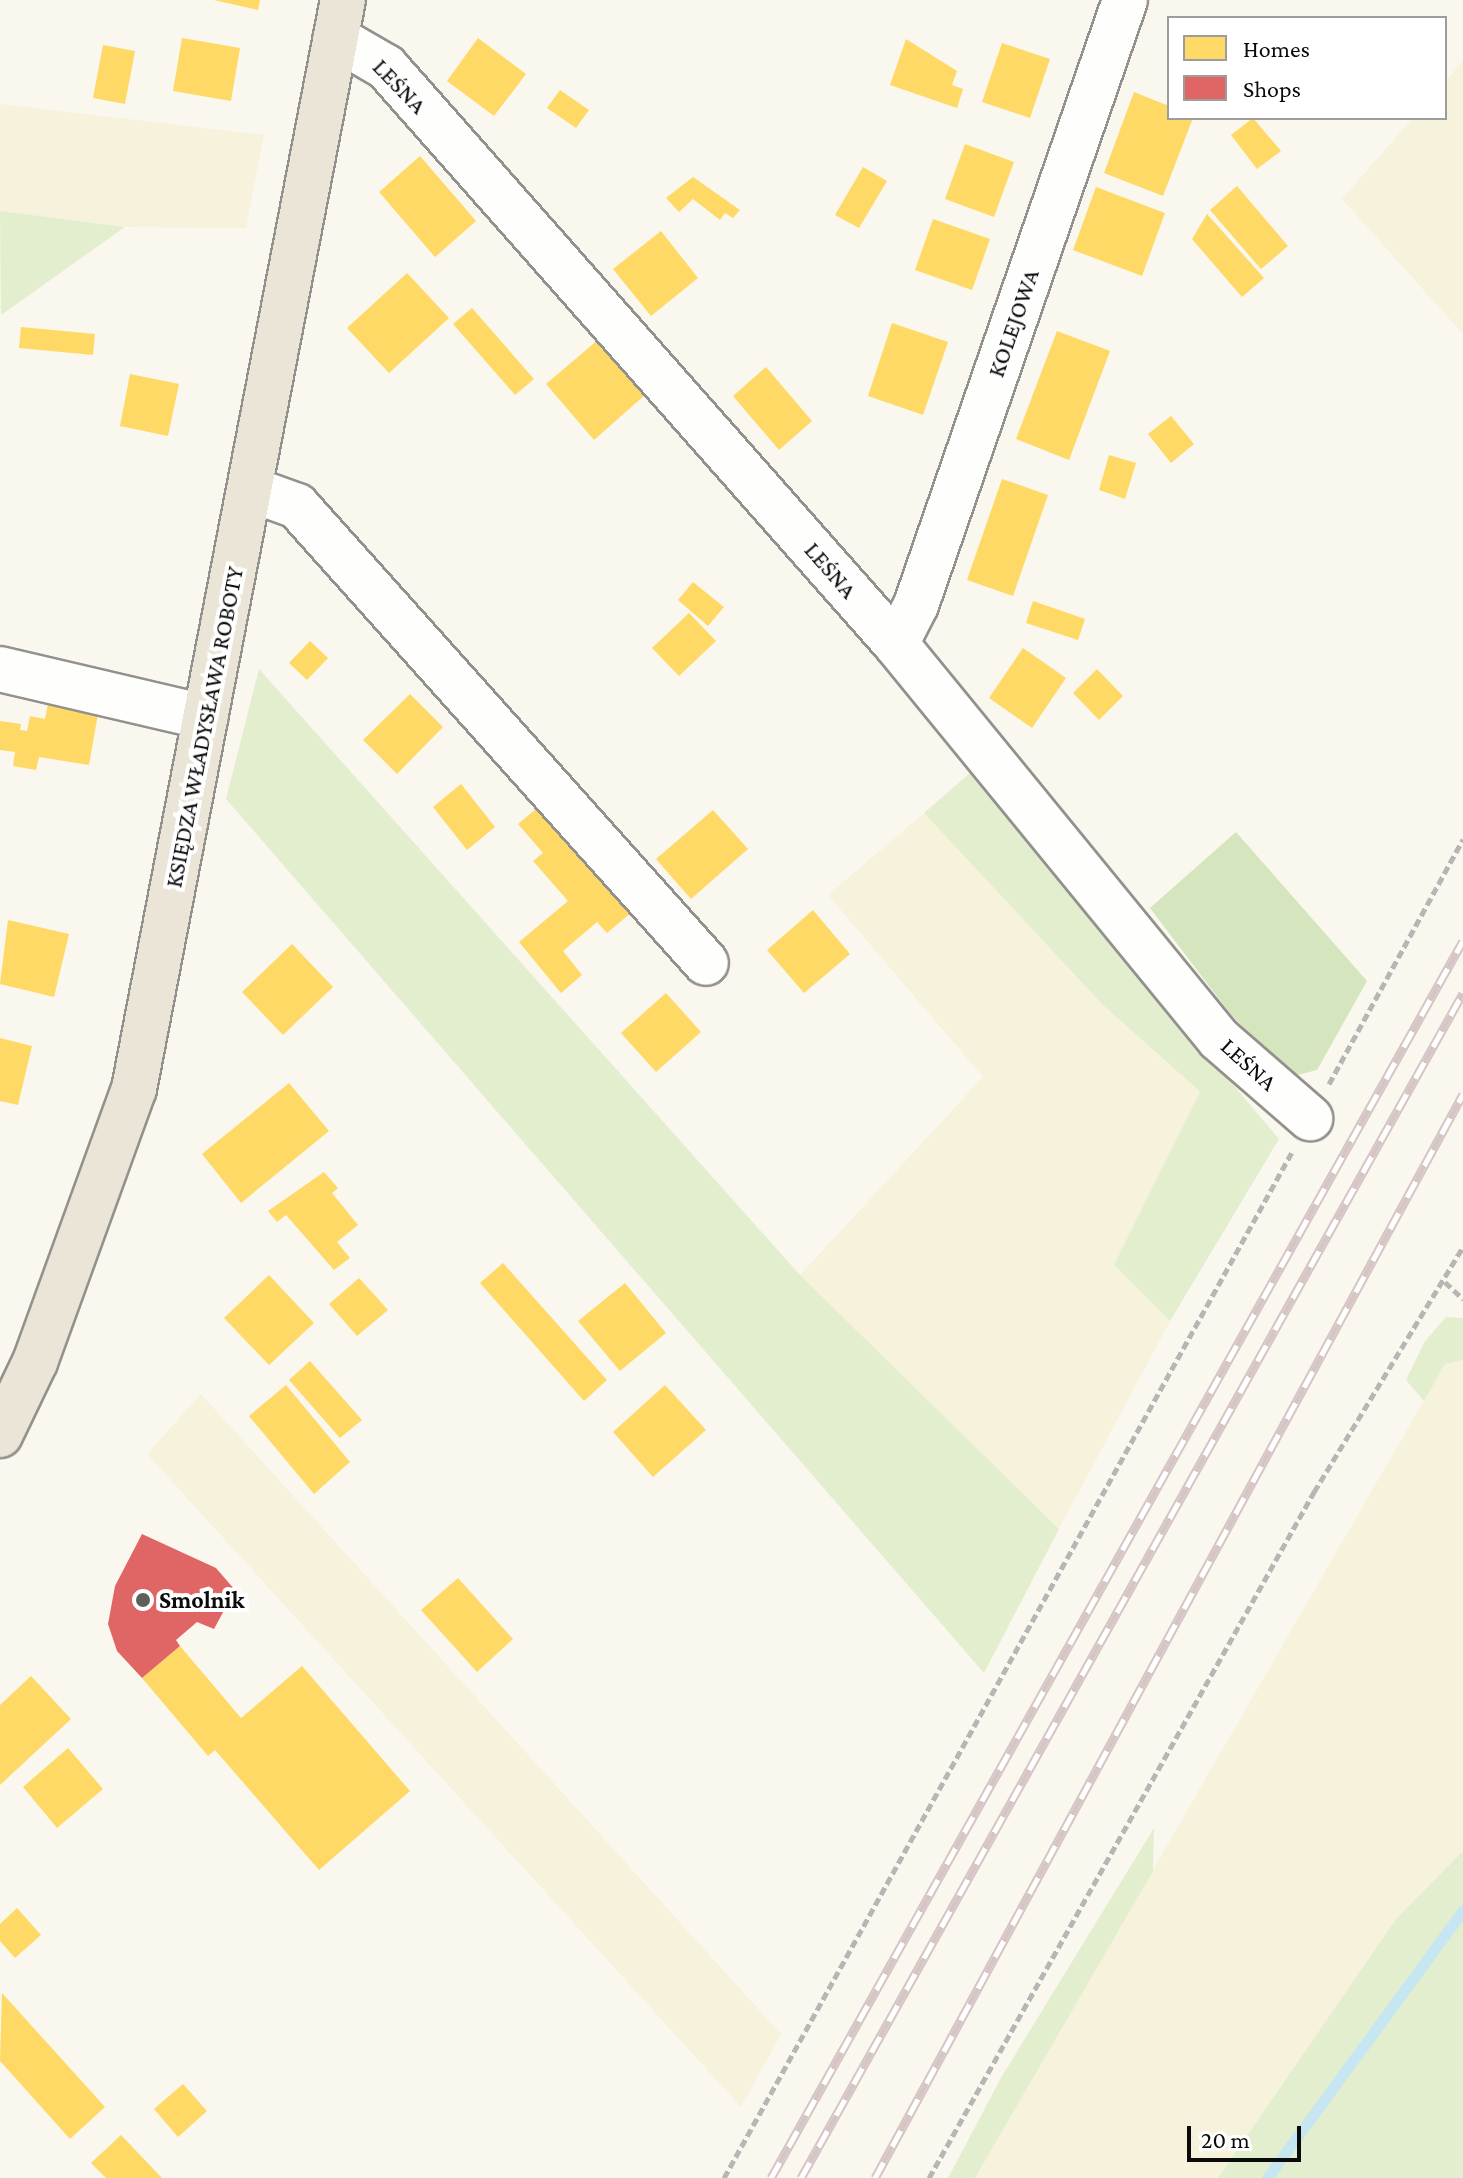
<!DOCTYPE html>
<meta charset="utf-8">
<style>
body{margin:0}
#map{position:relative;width:1463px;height:2178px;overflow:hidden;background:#faf7ee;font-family:"Crimson Pro",serif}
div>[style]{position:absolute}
.farmland>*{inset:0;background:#f6f2db}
.green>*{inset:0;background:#e3eecf}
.forest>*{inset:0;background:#d5e5bd}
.homes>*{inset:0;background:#ffd966}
.shops>*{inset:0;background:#e06666}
.stream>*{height:11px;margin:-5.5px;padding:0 5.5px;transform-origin:5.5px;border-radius:5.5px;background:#c6e6f2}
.path>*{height:5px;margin-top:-2.5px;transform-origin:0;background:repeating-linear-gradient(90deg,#b7b6b5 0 8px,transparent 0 12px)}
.roads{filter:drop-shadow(2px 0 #93918d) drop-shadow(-2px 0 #93918d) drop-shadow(0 2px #93918d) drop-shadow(0 -2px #93918d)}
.minor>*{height:44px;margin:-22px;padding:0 22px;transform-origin:22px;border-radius:22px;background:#fefefc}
.major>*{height:44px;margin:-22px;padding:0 22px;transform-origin:22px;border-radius:22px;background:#ebe5d8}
.rail>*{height:9px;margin-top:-4.5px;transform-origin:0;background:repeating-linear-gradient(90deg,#fff 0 18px,#d5c5c4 0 36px);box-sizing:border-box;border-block:2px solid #d5c5c4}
.dots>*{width:22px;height:22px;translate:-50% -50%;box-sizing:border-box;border:4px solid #fff;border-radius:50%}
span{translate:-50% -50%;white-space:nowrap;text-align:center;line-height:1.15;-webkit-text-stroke:8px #fff;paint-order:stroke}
.street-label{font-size:24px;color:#0b0b0b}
.poi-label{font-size:24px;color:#0b0b0b;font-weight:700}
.left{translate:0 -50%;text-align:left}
.legend{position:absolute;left:1167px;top:16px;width:280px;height:104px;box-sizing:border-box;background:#fff;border:2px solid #9d9d9d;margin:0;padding:10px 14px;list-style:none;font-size:24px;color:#0b0b0b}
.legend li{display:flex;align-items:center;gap:16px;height:40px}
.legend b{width:40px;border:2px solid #9d9d9d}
.scale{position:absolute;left:1187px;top:2126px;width:114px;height:36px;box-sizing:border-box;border:4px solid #0b0b0b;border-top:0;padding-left:10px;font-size:24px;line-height:28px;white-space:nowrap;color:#0b0b0b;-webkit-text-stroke:6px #fff;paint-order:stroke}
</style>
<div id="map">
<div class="farmland">
<i style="clip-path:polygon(1463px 61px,1463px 334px,1342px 199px,1413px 118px,1445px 118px,1445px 82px)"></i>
<i style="clip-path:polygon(0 104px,264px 135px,246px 228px,125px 227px,0 211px)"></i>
<i style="clip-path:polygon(924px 813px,1103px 1005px,1200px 1093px,1114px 1265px,1170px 1321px,1059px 1529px,800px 1275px,983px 1077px,828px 895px)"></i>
<i style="clip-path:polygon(1463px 1360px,1463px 1851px,1396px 1919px,1218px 2178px,975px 2178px,1445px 1364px)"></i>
<i style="clip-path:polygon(201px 1394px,781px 2034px,741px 2107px,147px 1454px)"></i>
</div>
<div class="green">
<i style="clip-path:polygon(0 211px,125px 227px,1px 315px)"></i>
<i style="clip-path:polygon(259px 669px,800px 1275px,1059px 1529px,984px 1673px,226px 799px)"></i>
<i style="clip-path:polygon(970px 773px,1279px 1139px,1170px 1321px,1114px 1265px,1200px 1092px,1103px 1005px,924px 813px)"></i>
<i style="clip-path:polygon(1446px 1317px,1463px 1318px,1463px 1360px,1445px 1364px,1424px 1401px,1406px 1380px,1425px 1341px)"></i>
<i style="clip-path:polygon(1154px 1828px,1153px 1871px,975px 2178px,948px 2178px,1002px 2076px)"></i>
<i style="clip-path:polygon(1463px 1851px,1463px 2178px,1218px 2178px,1396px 1919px)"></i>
</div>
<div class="forest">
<i style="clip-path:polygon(1236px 832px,1367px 981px,1317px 1070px,1289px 1077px,1228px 1011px,1150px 908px)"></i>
</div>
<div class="homes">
<i style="clip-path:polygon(214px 0,260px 0,258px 10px)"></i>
<i style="clip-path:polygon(182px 38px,240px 48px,231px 101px,173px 91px)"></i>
<i style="clip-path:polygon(478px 38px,526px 74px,494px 116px,447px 81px)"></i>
<i style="clip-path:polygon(906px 39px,957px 71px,952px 85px,963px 89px,957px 108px,890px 85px)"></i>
<i style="clip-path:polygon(1002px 43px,1050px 59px,1030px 118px,982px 102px)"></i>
<i style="clip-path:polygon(103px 45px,135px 51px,125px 104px,93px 98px)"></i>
<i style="clip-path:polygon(560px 90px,589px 110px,576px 128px,547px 108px)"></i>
<i style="clip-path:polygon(1134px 92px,1169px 106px,1169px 118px,1193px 118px,1163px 196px,1104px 173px)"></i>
<i style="clip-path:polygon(1253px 118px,1281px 151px,1257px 169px,1231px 135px)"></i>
<i style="clip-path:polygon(965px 144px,1014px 162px,994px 217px,945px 199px)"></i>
<i style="clip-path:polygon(420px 156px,476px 221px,435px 257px,379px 192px)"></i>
<i style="clip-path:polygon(863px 167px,887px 181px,859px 228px,835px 215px)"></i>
<i style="clip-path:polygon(693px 177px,740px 210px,733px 218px,725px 213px,720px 220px,693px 199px,679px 212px,666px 198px)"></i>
<i style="clip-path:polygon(1237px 186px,1288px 246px,1261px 269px,1210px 210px)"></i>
<i style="clip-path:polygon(1096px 187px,1165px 213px,1142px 276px,1073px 250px)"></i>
<i style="clip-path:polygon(1207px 214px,1264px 278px,1242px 297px,1192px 239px)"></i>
<i style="clip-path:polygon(933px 219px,990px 239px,972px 290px,915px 270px)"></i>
<i style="clip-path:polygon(661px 231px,698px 278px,651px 316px,613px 269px)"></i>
<i style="clip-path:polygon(407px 273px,449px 318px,389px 373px,347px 328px)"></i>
<i style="clip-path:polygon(472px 308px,534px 379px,515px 395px,453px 324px)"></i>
<i style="clip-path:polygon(892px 323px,948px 342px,923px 415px,868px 396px)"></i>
<i style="clip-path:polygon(21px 327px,95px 334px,93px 355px,19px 348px)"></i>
<i style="clip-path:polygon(1057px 331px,1110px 351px,1069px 460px,1016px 439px)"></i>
<i style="clip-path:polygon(599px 339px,646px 394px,594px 440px,546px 384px)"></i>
<i style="clip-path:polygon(766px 367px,812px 421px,779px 450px,733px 396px)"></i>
<i style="clip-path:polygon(130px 374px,179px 384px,168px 436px,120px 426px)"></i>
<i style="clip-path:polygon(1171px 416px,1194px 444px,1171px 463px,1148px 434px)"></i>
<i style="clip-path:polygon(1109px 455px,1136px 463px,1125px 499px,1099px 490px)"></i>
<i style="clip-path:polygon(1002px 479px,1048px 495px,1013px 596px,967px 580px)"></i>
<i style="clip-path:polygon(693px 582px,724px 607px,708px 626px,678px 600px)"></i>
<i style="clip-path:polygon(1033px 601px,1085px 619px,1078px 640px,1026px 623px)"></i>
<i style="clip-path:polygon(689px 613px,716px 641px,679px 676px,652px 648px)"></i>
<i style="clip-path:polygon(310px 641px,328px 658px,307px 680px,289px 663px)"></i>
<i style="clip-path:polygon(1023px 648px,1066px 678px,1032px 728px,989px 698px)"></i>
<i style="clip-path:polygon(1097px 669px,1123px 696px,1099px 720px,1073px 693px)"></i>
<i style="clip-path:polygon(410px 694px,443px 727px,397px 774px,363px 740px)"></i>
<i style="clip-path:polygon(49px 699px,99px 708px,89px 765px,39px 757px,36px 770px,13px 766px,15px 752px,0 750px,0 721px,21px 724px,20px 730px,27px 731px,30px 716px,45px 719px)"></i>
<i style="clip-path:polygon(461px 784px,495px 827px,467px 850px,433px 807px)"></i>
<i style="clip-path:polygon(549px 798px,638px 907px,607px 933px,597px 922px,563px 951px,582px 975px,561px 993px,519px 942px,568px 901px,533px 861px,543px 853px,518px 824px)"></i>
<i style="clip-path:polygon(713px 810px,748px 849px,691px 899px,656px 859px)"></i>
<i style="clip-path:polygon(813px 910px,850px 954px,804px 993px,767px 950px)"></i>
<i style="clip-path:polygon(8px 920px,69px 934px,54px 997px,0 984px)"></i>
<i style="clip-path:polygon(292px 944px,333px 987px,283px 1035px,242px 992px)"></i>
<i style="clip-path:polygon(666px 993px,701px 1032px,656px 1072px,621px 1033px)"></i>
<i style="clip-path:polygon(0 1038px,32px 1046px,18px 1105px,0 1101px)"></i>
<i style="clip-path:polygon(289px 1083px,329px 1131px,241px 1203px,202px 1154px)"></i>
<i style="clip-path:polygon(324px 1172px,338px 1188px,332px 1193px,358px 1225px,337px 1242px,350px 1258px,334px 1270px,286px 1215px,277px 1222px,268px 1211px)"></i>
<i style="clip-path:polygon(503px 1263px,607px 1380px,584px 1401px,480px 1283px)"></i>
<i style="clip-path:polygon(269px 1275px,314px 1323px,269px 1365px,224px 1318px)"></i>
<i style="clip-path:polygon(359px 1278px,388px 1310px,357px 1336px,329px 1304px)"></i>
<i style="clip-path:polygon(625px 1283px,666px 1333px,620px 1371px,578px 1321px)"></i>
<i style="clip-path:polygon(310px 1361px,362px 1420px,340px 1438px,289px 1380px)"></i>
<i style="clip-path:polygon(286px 1385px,350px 1462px,314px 1494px,249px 1416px)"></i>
<i style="clip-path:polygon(665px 1385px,706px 1430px,653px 1477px,613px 1432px)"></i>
<i style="clip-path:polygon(458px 1578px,513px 1639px,477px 1672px,421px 1610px)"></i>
<i style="clip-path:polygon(180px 1646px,241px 1718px,302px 1666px,410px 1791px,319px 1870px,215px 1750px,208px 1756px,142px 1678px)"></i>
<i style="clip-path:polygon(31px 1676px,71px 1719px,0 1785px,0 1705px)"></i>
<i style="clip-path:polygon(68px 1748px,103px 1789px,57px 1828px,23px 1787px)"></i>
<i style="clip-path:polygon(17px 1908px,41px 1935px,15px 1958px,0 1941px,0 1924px)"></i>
<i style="clip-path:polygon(2px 1993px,105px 2107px,70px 2139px,0 2061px)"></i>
<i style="clip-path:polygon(183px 2084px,207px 2111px,178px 2137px,154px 2109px)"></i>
<i style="clip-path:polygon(121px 2135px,162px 2178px,106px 2178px,91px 2163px)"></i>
</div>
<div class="shops">
<i style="clip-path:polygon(142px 1534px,216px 1568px,235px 1590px,214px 1629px,197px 1622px,176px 1640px,180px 1646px,142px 1678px,117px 1651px,108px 1624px,115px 1586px)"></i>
</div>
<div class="stream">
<i style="left:1267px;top:2178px;width:332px;rotate:-53.8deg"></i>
</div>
<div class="path">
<i style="left:1329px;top:1084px;width:279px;rotate:-61.3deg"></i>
<i style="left:1445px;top:1282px;width:25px;rotate:43deg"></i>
<i style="left:724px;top:2178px;width:1173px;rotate:-61.03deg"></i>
<i style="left:929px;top:2178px;width:787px;rotate:-60.7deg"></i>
<i style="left:1314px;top:1492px;width:287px;rotate:-58.7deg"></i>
</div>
<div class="roads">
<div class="minor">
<i style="left:336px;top:38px;width:58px;rotate:30.1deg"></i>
<i style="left:386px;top:67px;width:770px;rotate:48.53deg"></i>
<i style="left:896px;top:644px;width:510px;rotate:50.73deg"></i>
<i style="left:1219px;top:1039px;width:121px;rotate:41deg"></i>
<i style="left:250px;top:489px;width:50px;rotate:19.9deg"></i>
<i style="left:297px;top:506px;width:613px;rotate:48.17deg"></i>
<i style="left:896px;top:644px;width:44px;rotate:-62.9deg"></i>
<i style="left:916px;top:605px;width:640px;rotate:-70.94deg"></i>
<i style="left:0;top:669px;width:211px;rotate:13.2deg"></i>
</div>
<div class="major">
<i style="left:0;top:1435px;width:81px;rotate:-64.4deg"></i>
<i style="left:35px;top:1362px;width:290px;rotate:-70.1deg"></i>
<i style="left:134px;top:1089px;width:1109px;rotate:-79.14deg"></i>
</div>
</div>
<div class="rail">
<i style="left:771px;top:2178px;width:1417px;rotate:-60.78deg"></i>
<i style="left:801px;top:2178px;width:1357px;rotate:-60.81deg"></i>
<i style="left:875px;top:2178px;width:1233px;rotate:-61.52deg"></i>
</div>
<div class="dots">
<i style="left:143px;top:1600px;background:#5f5e5a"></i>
</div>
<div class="street-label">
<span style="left:400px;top:86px;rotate:46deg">LEŚNA</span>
<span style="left:1013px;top:323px;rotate:-71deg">KOLEJOWA</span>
<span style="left:831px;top:570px;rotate:49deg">LEŚNA</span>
<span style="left:204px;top:727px;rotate:-79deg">KSIĘDZA WŁADYSŁAWA ROBOTY</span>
<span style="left:1249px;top:1064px;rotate:42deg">LEŚNA</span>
</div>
<div class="poi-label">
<span class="left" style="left:159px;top:1600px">Smolnik</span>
</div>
<ul class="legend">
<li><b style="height:22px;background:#ffd966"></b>Homes</li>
<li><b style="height:22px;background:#e06666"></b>Shops</li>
</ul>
<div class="scale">20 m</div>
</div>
